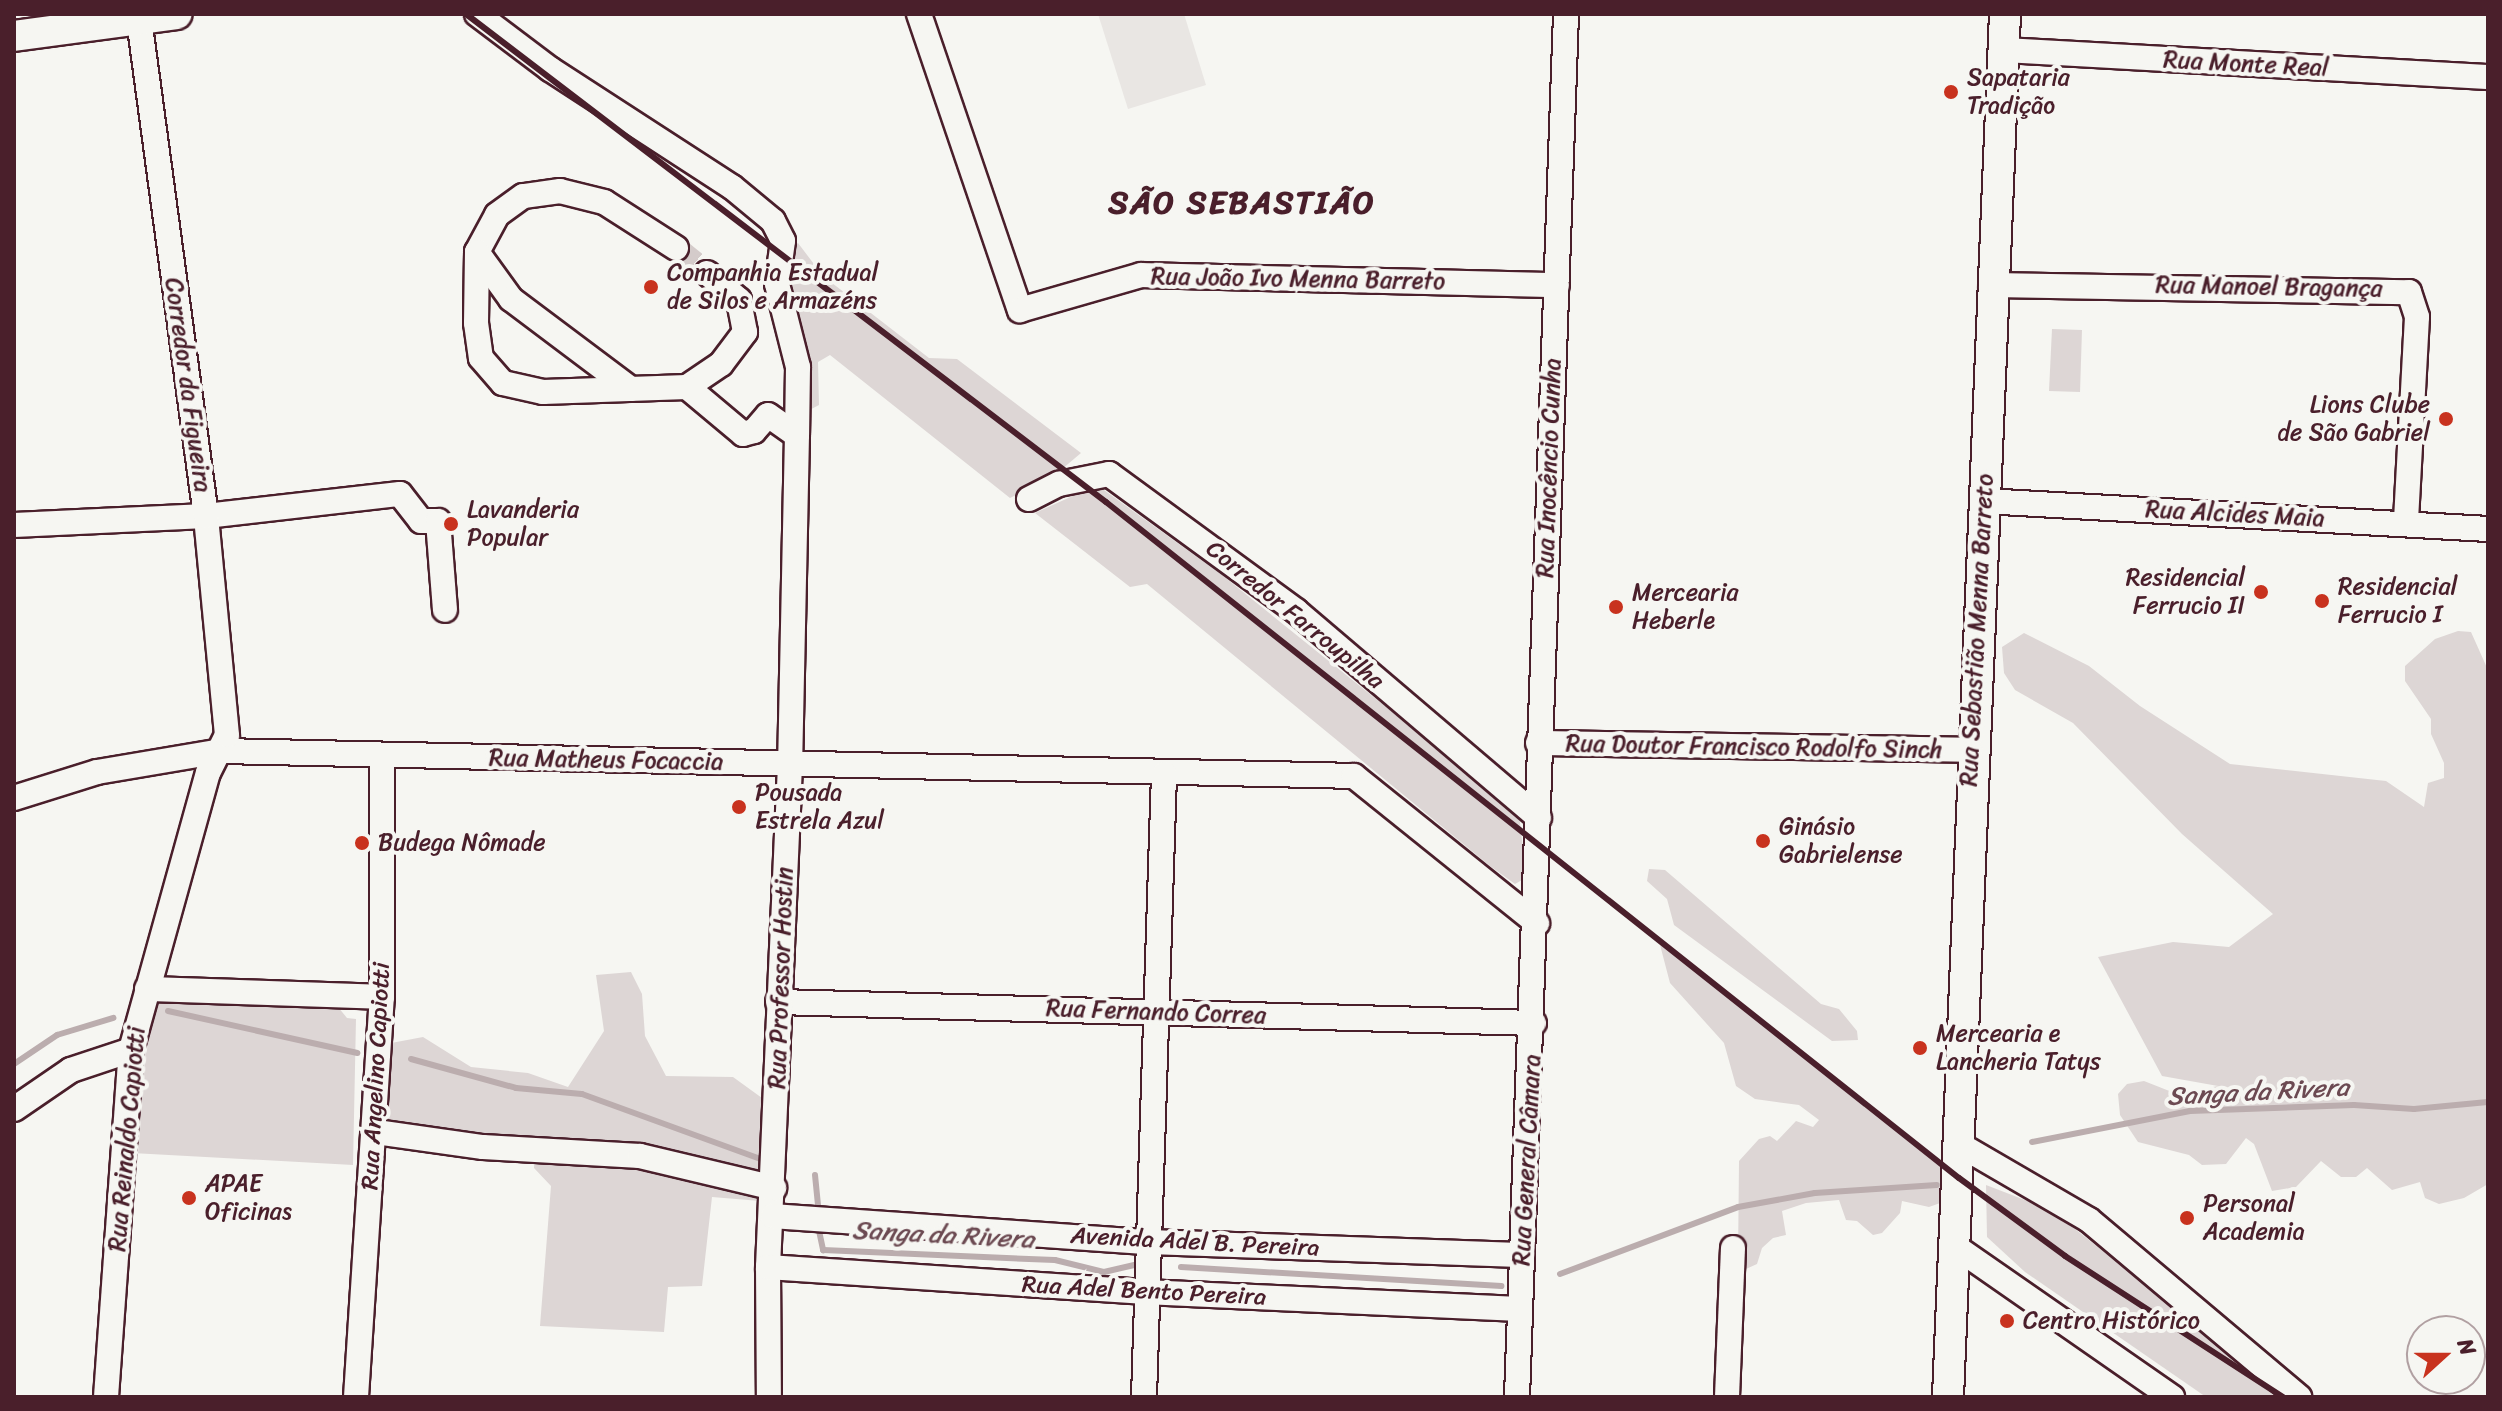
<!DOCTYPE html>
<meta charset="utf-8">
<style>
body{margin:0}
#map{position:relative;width:2502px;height:1411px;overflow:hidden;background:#f6f6f2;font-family:Sriracha,sans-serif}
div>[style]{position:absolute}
.built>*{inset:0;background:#e9e6e3}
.green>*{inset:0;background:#ddd6d5}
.stream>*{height:6px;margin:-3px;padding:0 3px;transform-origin:3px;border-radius:3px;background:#bbadae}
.minor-tunnel>*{height:24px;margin-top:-12px;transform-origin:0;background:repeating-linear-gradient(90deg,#d4cbca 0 24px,transparent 0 36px)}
.roads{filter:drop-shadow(2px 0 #4a1f2b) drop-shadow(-2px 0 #4a1f2b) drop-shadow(0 2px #4a1f2b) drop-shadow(0 -2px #4a1f2b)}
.minor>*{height:24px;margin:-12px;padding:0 12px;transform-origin:12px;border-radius:12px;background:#f6f6f2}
.major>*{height:30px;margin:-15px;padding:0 15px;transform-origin:15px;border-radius:15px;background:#f6f6f2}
.rail>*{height:6px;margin:-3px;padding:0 3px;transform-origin:3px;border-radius:3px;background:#4a1f2b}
.dots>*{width:22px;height:22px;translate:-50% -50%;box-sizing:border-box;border:4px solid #f6f6f2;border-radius:50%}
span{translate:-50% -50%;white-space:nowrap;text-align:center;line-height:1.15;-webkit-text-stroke:8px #f6f6f2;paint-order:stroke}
.street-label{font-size:24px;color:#4a1f2b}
.poi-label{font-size:24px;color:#4a1f2b}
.left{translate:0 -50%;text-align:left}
.right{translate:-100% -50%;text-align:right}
.water-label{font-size:26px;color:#6c4a52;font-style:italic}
.district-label{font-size:32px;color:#4a1f2b;font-weight:700;letter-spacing:2px}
.frame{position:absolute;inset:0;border:16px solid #4a1f2b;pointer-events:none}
.north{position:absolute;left:2406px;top:1315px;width:80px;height:80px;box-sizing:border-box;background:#f6f6f2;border:2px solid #b1a0a2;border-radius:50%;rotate:69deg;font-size:22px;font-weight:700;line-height:32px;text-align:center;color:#4a1f2b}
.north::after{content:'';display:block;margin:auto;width:28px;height:36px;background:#c8321e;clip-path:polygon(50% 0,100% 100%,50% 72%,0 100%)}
</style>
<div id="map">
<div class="built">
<i style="clip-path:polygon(1098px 14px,1184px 14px,1206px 85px,1128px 109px)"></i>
</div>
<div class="green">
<i style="clip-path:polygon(798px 243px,823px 276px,929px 358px,957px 359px,1081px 453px,1055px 475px,1010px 498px,830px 355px,818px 362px,819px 405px,800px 415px,787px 315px,790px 249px)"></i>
<i style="clip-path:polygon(2052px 329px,2082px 330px,2080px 392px,2049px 391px)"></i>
<i style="clip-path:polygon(1097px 485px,1222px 575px,1519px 814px,1525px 866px,1522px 880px,1515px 884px,1490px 866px,1147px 584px,1130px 587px,1035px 513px)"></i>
<i style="clip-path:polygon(2458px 631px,2471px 632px,2488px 670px,2488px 1184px,2464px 1198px,2439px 1204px,2425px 1198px,2420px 1182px,2392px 1190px,2367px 1168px,2356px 1177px,2341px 1177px,2321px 1161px,2296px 1187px,2272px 1191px,2254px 1144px,2246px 1138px,2226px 1164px,2202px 1165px,2189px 1155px,2138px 1142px,2120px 1115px,2118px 1094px,2127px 1084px,2144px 1081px,2177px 1094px,2218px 1086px,2162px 1076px,2098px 957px,2173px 942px,2229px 947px,2273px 914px,2182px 834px,2073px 723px,2015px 690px,2004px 673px,2002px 647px,2024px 633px,2089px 666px,2140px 706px,2230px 764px,2386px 781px,2424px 807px,2428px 783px,2444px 778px,2444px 763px,2431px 734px,2431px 719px,2405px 681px,2405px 666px,2435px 639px)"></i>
<i style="clip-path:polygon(1649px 869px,1665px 870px,1821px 1004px,1839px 1009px,1857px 1031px,1858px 1040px,1832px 1041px,1674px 925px,1667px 899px,1647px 881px)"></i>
<i style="clip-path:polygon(1659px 941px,1940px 1162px,1943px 1202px,1929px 1207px,1902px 1201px,1900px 1213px,1882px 1233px,1873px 1235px,1857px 1221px,1846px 1220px,1839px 1200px,1806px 1203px,1782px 1211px,1786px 1235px,1773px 1238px,1762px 1248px,1757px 1264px,1746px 1269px,1738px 1260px,1739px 1161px,1759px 1139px,1770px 1136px,1777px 1141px,1796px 1121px,1813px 1127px,1819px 1120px,1799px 1105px,1755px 1099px,1736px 1086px,1724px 1043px,1670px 983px)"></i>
<i style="clip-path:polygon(631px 972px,642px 994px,645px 1036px,666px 1076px,733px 1077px,762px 1098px,760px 1201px,712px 1197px,702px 1286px,668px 1287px,664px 1332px,540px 1326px,551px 1186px,534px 1168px,535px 1148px,377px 1126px,386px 1044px,423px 1037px,471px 1067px,528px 1073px,568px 1087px,604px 1031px,596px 975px)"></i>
<i style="clip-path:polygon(166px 999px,338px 1007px,347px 1018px,356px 1019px,353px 1165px,132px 1153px,146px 1001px)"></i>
<i style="clip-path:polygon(1986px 1185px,2038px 1205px,2075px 1229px,2288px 1397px,2206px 1397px,2025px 1272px,1987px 1237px)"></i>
</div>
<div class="stream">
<i style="left:168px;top:1011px;width:194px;rotate:12.5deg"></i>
<i style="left:411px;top:1059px;width:109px;rotate:15.4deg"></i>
<i style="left:516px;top:1088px;width:66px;rotate:5.2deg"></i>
<i style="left:582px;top:1094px;width:190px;rotate:20deg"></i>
<i style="left:14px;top:1064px;width:52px;rotate:-34deg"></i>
<i style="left:57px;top:1035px;width:59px;rotate:-16.9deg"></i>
<i style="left:2032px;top:1142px;width:161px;rotate:-11.1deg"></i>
<i style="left:2190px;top:1111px;width:164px;rotate:-2.1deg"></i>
<i style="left:2354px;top:1105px;width:60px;rotate:3.8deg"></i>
<i style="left:2414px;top:1109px;width:74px;rotate:-5.4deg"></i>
<i style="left:815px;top:1175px;width:40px;rotate:84.3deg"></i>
<i style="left:818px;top:1226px;width:25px;rotate:78deg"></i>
<i style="left:823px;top:1250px;width:232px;rotate:2.5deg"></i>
<i style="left:1055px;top:1260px;width:50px;rotate:13.8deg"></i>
<i style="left:1104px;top:1272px;width:31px;rotate:-13deg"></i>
<i style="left:1181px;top:1267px;width:321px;rotate:3.4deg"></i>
<i style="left:1560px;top:1274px;width:190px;rotate:-20.6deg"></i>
<i style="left:1738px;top:1207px;width:78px;rotate:-10.3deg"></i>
<i style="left:1815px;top:1193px;width:122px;rotate:-3.8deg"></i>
</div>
<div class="minor-tunnel">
<i style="left:676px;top:248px;width:40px;rotate:39deg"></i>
</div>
<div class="roads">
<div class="minor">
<i style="left:477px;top:14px;width:91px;rotate:37deg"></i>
<i style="left:550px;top:69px;width:217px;rotate:33deg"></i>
<i style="left:732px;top:187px;width:53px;rotate:39.7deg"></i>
<i style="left:773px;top:221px;width:22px;rotate:63deg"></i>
<i style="left:783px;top:241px;width:43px;rotate:97.9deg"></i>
<i style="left:777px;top:284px;width:86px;rotate:75.8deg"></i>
<i style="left:798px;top:367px;width:68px;rotate:90.8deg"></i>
<i style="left:797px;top:435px;width:330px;rotate:91.2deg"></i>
<i style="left:790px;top:765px;width:502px;rotate:92.51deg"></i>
<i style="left:768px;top:1267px;width:130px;rotate:89.6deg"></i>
<i style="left:919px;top:14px;width:313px;rotate:71.2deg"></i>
<i style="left:1020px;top:310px;width:126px;rotate:-16.1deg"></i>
<i style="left:1141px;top:275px;width:416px;rotate:1.4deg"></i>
<i style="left:2003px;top:50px;width:486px;rotate:3.2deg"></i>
<i style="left:676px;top:248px;width:85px;rotate:-147.4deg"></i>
<i style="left:604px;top:202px;width:45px;rotate:-166deg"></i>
<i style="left:560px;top:191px;width:37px;rotate:172deg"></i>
<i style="left:523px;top:196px;width:32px;rotate:144deg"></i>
<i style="left:497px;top:215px;width:42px;rotate:118.4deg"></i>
<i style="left:477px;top:252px;width:71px;rotate:90.8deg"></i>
<i style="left:476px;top:323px;width:35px;rotate:82deg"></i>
<i style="left:481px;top:358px;width:33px;rotate:49deg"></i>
<i style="left:503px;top:383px;width:41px;rotate:12.7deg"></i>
<i style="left:543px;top:392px;width:144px;rotate:-2deg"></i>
<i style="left:687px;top:387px;width:41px;rotate:-34.1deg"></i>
<i style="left:721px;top:364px;width:40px;rotate:-53deg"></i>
<i style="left:745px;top:332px;width:33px;rotate:-101deg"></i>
<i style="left:739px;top:300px;width:42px;rotate:-139.8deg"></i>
<i style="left:477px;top:252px;width:58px;rotate:54.1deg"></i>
<i style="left:511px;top:299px;width:150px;rotate:36.9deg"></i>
<i style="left:1991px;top:285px;width:418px;rotate:1deg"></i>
<i style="left:2409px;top:292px;width:26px;rotate:72deg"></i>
<i style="left:2417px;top:317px;width:206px;rotate:93.1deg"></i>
<i style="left:687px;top:387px;width:73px;rotate:40deg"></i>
<i style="left:743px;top:434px;width:11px;rotate:-15deg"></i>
<i style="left:754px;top:431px;width:21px;rotate:-49deg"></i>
<i style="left:768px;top:415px;width:35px;rotate:35deg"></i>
<i style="left:1029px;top:499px;width:34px;rotate:-27deg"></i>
<i style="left:1059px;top:484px;width:51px;rotate:-11.3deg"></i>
<i style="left:1109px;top:474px;width:232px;rotate:36.2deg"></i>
<i style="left:1296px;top:611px;width:319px;rotate:40.4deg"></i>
<i style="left:1983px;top:501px;width:506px;rotate:3.17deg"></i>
<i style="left:14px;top:525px;width:192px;rotate:-2.7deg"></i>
<i style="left:206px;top:516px;width:195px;rotate:-6.5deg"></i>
<i style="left:400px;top:494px;width:34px;rotate:52deg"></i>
<i style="left:421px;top:521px;width:17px"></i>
<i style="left:438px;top:521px;width:89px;rotate:85.5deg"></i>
<i style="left:1538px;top:743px;width:433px;rotate:0.9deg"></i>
<i style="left:14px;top:798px;width:87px;rotate:-17.4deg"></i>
<i style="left:97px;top:772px;width:126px;rotate:-9.6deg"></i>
<i style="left:221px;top:751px;width:1133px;rotate:1.26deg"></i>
<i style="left:1354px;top:776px;width:235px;rotate:38.8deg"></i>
<i style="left:147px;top:989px;width:235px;rotate:1.9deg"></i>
<i style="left:778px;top:1002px;width:756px;rotate:1.59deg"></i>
<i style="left:14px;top:1109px;width:69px;rotate:-34.4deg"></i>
<i style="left:71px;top:1070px;width:63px;rotate:-18.4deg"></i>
<i style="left:376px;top:1132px;width:108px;rotate:8deg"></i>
<i style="left:483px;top:1147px;width:157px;rotate:3.3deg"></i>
<i style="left:640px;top:1156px;width:138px;rotate:13.4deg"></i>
<i style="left:1960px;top:1145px;width:149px;rotate:30.2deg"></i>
<i style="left:2089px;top:1220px;width:275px;rotate:40.1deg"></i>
<i style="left:773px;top:1216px;width:375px;rotate:4deg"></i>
<i style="left:1147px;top:1242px;width:375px;rotate:2deg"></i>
<i style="left:1953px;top:1245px;width:267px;rotate:34.8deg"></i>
<i style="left:768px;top:1267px;width:378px;rotate:3.8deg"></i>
<i style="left:1145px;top:1292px;width:374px;rotate:2.6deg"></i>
<i style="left:106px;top:1397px;width:348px;rotate:-85.9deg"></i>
<i style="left:131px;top:1050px;width:288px;rotate:-74.5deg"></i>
<i style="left:208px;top:773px;width:42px;rotate:-63.4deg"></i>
<i style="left:227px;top:735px;width:220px;rotate:-95.5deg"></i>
<i style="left:206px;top:516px;width:501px;rotate:-97.68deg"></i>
<i style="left:356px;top:1397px;width:401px;rotate:-86.3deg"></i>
<i style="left:382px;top:997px;width:242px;rotate:-90deg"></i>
<i style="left:1144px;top:1397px;width:623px;rotate:-88.16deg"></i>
<i style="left:1517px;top:1397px;width:1384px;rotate:-87.97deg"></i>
<i style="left:1727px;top:1397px;width:149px;rotate:-87.7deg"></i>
</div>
<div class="major">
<i style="left:14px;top:36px;width:164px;rotate:-7.7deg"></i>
<i style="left:1948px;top:1397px;width:1384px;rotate:-87.64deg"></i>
</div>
</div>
<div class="rail">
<i style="left:466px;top:14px;width:805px;rotate:37.33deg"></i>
<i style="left:1106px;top:502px;width:1088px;rotate:38.4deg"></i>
<i style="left:1959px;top:1178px;width:132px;rotate:36.3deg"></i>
<i style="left:2065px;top:1256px;width:260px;rotate:32.9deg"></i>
</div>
<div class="dots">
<i style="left:1951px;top:92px;background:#c8321e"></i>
<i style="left:651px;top:287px;background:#c8321e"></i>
<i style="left:2446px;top:419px;background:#c8321e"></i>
<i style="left:451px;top:524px;background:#c8321e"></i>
<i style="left:2261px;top:592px;background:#c8321e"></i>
<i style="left:2322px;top:601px;background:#c8321e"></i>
<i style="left:1616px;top:607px;background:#c8321e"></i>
<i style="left:739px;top:807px;background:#c8321e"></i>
<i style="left:1763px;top:841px;background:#c8321e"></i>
<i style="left:362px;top:843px;background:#c8321e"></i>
<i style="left:1920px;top:1048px;background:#c8321e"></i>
<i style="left:189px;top:1198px;background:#c8321e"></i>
<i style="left:2187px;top:1218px;background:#c8321e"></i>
<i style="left:2007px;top:1321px;background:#c8321e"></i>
</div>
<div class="street-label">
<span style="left:2246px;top:64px;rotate:3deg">Rua Monte Real</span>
<span style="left:1298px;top:279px;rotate:1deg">Rua João Ivo Menna Barreto</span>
<span style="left:2269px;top:287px;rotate:1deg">Rua Manoel Bragança</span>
<span style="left:188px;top:385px;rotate:82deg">Corredor da Figueira</span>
<span style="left:1549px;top:468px;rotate:-88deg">Rua Inocêncio Cunha</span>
<span style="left:2235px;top:514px;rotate:3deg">Rua Alcides Maia</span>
<span style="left:1295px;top:615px;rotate:39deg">Corredor Farroupilha</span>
<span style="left:1977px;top:630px;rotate:-87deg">Rua Sebastião Menna Barreto</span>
<span style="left:1754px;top:747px;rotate:1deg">Rua Doutor Francisco Rodolfo Sinch</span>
<span style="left:606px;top:760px;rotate:1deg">Rua Matheus Focaccia</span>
<span style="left:781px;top:978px;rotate:-88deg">Rua Professor Hostin</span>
<span style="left:1156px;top:1012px;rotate:2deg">Rua Fernando Correa</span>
<span style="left:376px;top:1076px;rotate:-87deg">Rua Angelino Capiotti</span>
<span style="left:127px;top:1139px;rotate:-85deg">Rua Reinaldo Capiotti</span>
<span style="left:1527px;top:1160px;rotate:-87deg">Rua General Câmara</span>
<span style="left:1195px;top:1242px;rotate:3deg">Avenida Adel B. Pereira</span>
<span style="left:1144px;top:1291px;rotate:3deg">Rua Adel Bento Pereira</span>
</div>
<div class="poi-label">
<span class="left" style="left:1967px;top:92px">Sapataria<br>Tradição</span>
<span class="left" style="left:667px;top:287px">Companhia Estadual<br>de Silos e Armazéns</span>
<span class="right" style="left:2430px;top:419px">Lions Clube<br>de São Gabriel</span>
<span class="left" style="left:467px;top:524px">Lavanderia<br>Popular</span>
<span class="right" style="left:2245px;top:592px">Residencial<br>Ferrucio II</span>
<span class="left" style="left:2338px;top:601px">Residencial<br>Ferrucio I</span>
<span class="left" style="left:1632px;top:607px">Mercearia<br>Heberle</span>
<span class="left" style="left:755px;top:807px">Pousada<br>Estrela Azul</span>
<span class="left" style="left:1779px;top:841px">Ginásio<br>Gabrielense</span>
<span class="left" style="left:378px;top:843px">Budega Nômade</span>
<span class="left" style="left:1936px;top:1048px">Mercearia e<br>Lancheria Tatys</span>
<span class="left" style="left:205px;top:1198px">APAE<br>Oficinas</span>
<span class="left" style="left:2203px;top:1218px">Personal<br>Academia</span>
<span class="left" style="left:2023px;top:1321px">Centro Histórico</span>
</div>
<div class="water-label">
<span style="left:2258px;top:1092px;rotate:-3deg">Sanga da Rivera</span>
<span style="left:943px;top:1235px;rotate:3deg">Sanga da Rivera</span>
</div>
<div class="district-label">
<span style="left:1242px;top:203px">SÃO SEBASTIÃO</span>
</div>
<div class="frame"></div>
<div class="north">N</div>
</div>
